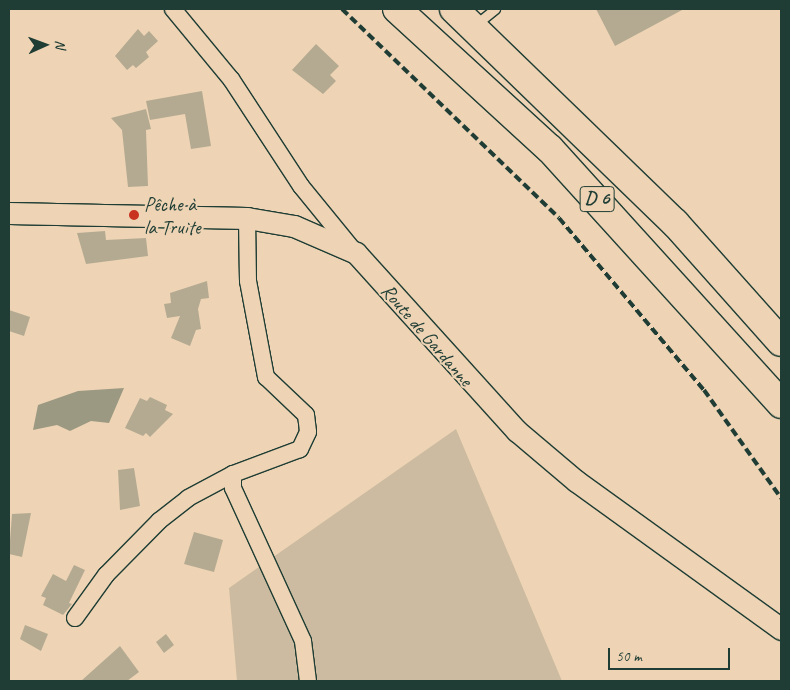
<!DOCTYPE html>
<meta charset="utf-8">
<style>
body{margin:0}
#map{position:relative;width:790px;height:690px;overflow:hidden;background:#eed4b5;font-family:Caveat,sans-serif}
div>[style]{position:absolute}
.green>*{inset:0;background:#ccbba0}
.water>*{inset:0;background:#9c9982}
.building>*{inset:0;background:#b4aa91}
.roads{filter:drop-shadow(1px 0 #1f3d34) drop-shadow(-1px 0 #1f3d34) drop-shadow(0 1px #1f3d34) drop-shadow(0 -1px #1f3d34)}
.service>*{height:9px;margin:-4.5px;padding:0 4.5px;transform-origin:4.5px;border-radius:4.5px;background:#eed4b5}
.minor>*{height:16px;margin:-8px;padding:0 8px;transform-origin:8px;border-radius:8px;background:#eed4b5}
.tertiary>*{height:21px;margin:-10.5px;padding:0 10.5px;transform-origin:10.5px;border-radius:10.5px;background:#eed4b5}
.trunk>*{height:28px;margin:-14px;padding:0 14px;transform-origin:14px;border-radius:14px;background:#eed4b5}
.rail>*{height:4px;margin-top:-2px;transform-origin:0;background:repeating-linear-gradient(90deg,#1f3d34 0 8px,transparent 0 12px)}
.dots>*{width:14px;height:14px;translate:-50% -50%;box-sizing:border-box;border:2px solid #eed4b5;border-radius:50%}
span{translate:-50% -50%;white-space:nowrap;text-align:center;line-height:1.15;-webkit-text-stroke:4px #eed4b5;paint-order:stroke}
.shield-label span{padding:1px 4px;background:#eed4b5;border:1px solid;border-radius:4px;-webkit-text-stroke-width:0}
.shield-label{font-size:19px;color:#1f3d34;font-weight:700}
.poi-label{font-size:20px;color:#1f3d34}
.left{translate:0 -50%;text-align:left}
.street-label{font-size:20px;color:#1f3d34}
.frame{position:absolute;inset:0;border:10px solid #1f3d34;pointer-events:none}
.north{position:absolute;left:20px;top:20px;width:50px;height:50px;-webkit-text-stroke:4px #eed4b5;paint-order:stroke;rotate:88deg;font-size:14px;font-weight:700;line-height:20px;text-align:center;color:#1f3d34}
.north::after{content:'';display:block;margin:auto;width:18px;height:22px;background:#1f3d34;clip-path:polygon(50% 0,100% 100%,50% 72%,0 100%)}
.scale{position:absolute;left:608px;top:648px;width:122px;height:22px;box-sizing:border-box;border:2px solid #1f3d34;border-top:0;padding-left:6px;font-size:15px;line-height:18px;white-space:nowrap;color:#1f3d34;-webkit-text-stroke:4px #eed4b5;paint-order:stroke}
</style>
<div id="map">
<div class="green">
<i style="clip-path:polygon(456px 429px,562px 681px,237px 681px,229px 588px)"></i>
</div>
<div class="water">
<i style="clip-path:polygon(124px 388px,109px 423px,91px 421px,70px 431px,57px 425px,33px 430px,38px 405px,78px 391px)"></i>
</div>
<div class="building">
<i style="clip-path:polygon(596px 9px,684px 9px,615px 46px)"></i>
<i style="clip-path:polygon(138px 29px,144px 36px,149px 31px,158px 41px,146px 52px,149px 57px,136px 68px,133px 65px,127px 70px,115px 56px)"></i>
<i style="clip-path:polygon(316px 44px,339px 66px,330px 75px,336px 81px,323px 94px,292px 70px)"></i>
<i style="clip-path:polygon(202px 91px,211px 146px,191px 149px,185px 114px,150px 120px,146px 101px)"></i>
<i style="clip-path:polygon(146px 109px,151px 129px,146px 130px,148px 186px,128px 187px,122px 130px,111px 118px)"></i>
<i style="clip-path:polygon(105px 231px,106px 240px,146px 238px,148px 256px,86px 264px,77px 233px)"></i>
<i style="clip-path:polygon(207px 281px,209px 298px,201px 299px,198px 309px,201px 329px,196px 330px,190px 346px,171px 338px,180px 316px,167px 318px,164px 304px,171px 303px,170px 293px)"></i>
<i style="clip-path:polygon(9px 310px,30px 317px,24px 336px,9px 331px)"></i>
<i style="clip-path:polygon(150px 397px,167px 405px,165px 410px,173px 414px,150px 437px,146px 433px,143px 436px,125px 428px,140px 398px,147px 401px)"></i>
<i style="clip-path:polygon(134px 468px,140px 506px,120px 510px,118px 470px)"></i>
<i style="clip-path:polygon(31px 513px,22px 557px,9px 554px,12px 514px)"></i>
<i style="clip-path:polygon(194px 532px,223px 540px,214px 572px,184px 564px)"></i>
<i style="clip-path:polygon(74px 565px,85px 570px,69px 603px,72px 604px,63px 615px,43px 605px,46px 598px,41px 596px,53px 574px,66px 581px)"></i>
<i style="clip-path:polygon(25px 625px,48px 634px,41px 651px,20px 639px)"></i>
<i style="clip-path:polygon(166px 634px,174px 645px,164px 653px,156px 642px)"></i>
<i style="clip-path:polygon(120px 646px,139px 672px,127px 681px,81px 681px)"></i>
</div>
<div class="roads">
<div class="service">
<i style="left:475px;top:25px;width:26px;rotate:-39deg"></i>
</div>
<div class="minor">
<i style="left:173px;top:9px;width:91px;rotate:50.4deg"></i>
<i style="left:231px;top:79px;width:128px;rotate:56.8deg"></i>
<i style="left:301px;top:186px;width:84px;rotate:50.8deg"></i>
<i style="left:247px;top:218px;width:63px;rotate:89.1deg"></i>
<i style="left:248px;top:281px;width:98px;rotate:79.4deg"></i>
<i style="left:266px;top:377px;width:55px;rotate:43.5deg"></i>
<i style="left:306px;top:415px;width:17px;rotate:83deg"></i>
<i style="left:308px;top:432px;width:19px;rotate:115deg"></i>
<i style="left:300px;top:449px;width:72px;rotate:159.5deg"></i>
<i style="left:233px;top:474px;width:14px;rotate:90deg"></i>
<i style="left:233px;top:488px;width:168px;rotate:65.4deg"></i>
<i style="left:303px;top:641px;width:40px;rotate:82.9deg"></i>
<i style="left:75px;top:618px;width:53px;rotate:-54.2deg"></i>
<i style="left:106px;top:575px;width:76px;rotate:-45.5deg"></i>
<i style="left:159px;top:521px;width:37px;rotate:-38deg"></i>
<i style="left:188px;top:498px;width:51px;rotate:-28.1deg"></i>
</div>
<div class="tertiary">
<i style="left:9px;top:213px;width:238px;rotate:1.2deg"></i>
<i style="left:247px;top:218px;width:48px;rotate:9.7deg"></i>
<i style="left:294px;top:226px;width:68px;rotate:23.5deg"></i>
<i style="left:356px;top:253px;width:240px;rotate:47.9deg"></i>
<i style="left:517px;top:431px;width:77px;rotate:40.3deg"></i>
<i style="left:576px;top:481px;width:253px;rotate:35.8deg"></i>
</div>
<div class="trunk">
<i style="left:397px;top:9px;width:207px;rotate:42.5deg"></i>
<i style="left:550px;top:149px;width:344px;rotate:47.8deg"></i>
<i style="left:454px;top:9px;width:308px;rotate:44.1deg"></i>
<i style="left:675px;top:223px;width:159px;rotate:48.3deg"></i>
</div>
</div>
<div class="rail">
<i style="left:342px;top:9px;width:301px;rotate:43.9deg"></i>
<i style="left:559px;top:218px;width:225px;rotate:49.9deg"></i>
<i style="left:704px;top:390px;width:133px;rotate:54.5deg"></i>
</div>
<div class="dots">
<i style="left:134px;top:215px;background:#c8321e"></i>
</div>
<div class="shield-label">
<span style="left:597px;top:199px">D 6</span>
</div>
<div class="poi-label">
<span class="left" style="left:144px;top:216px">Pêche à<br>la Truite</span>
</div>
<div class="street-label">
<span style="left:427px;top:335px;rotate:49deg">Route de Gardanne</span>
</div>
<div class="frame"></div>
<div class="north">N</div>
<div class="scale">50 m</div>
</div>
